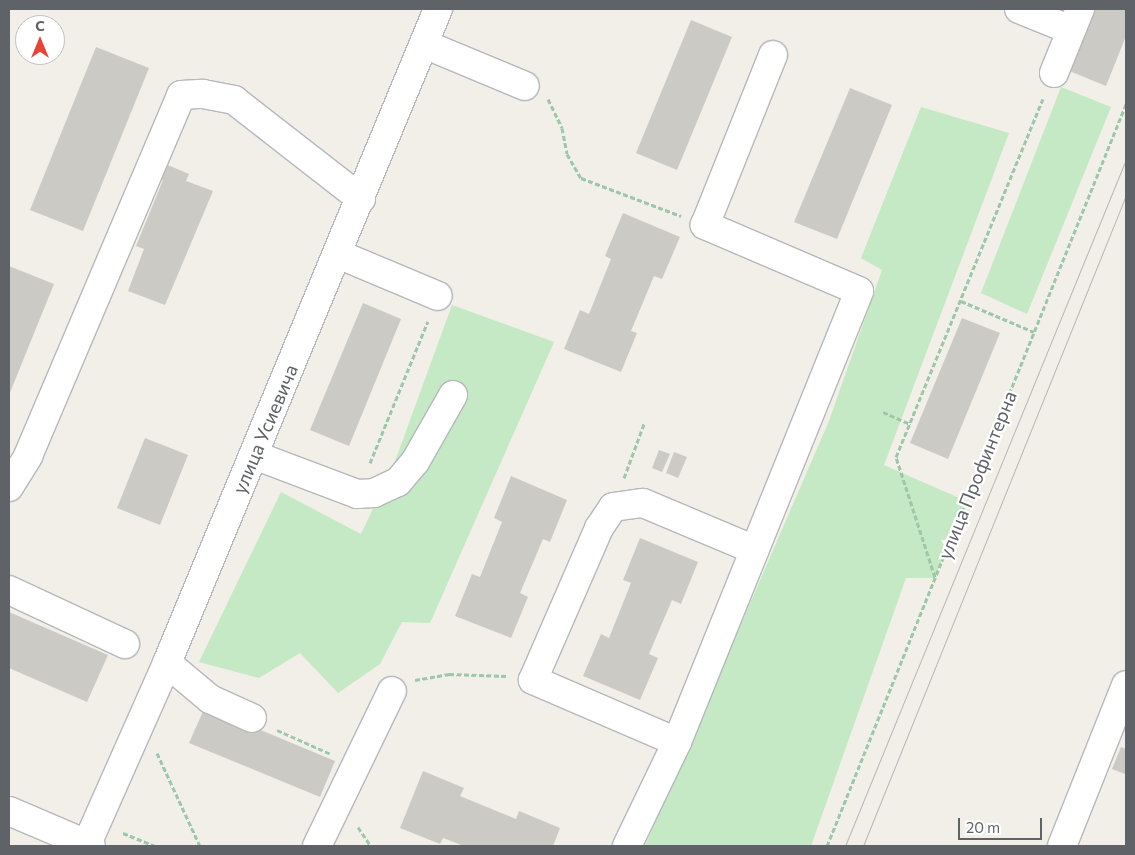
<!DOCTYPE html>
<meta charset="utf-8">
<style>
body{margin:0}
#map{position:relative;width:1135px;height:855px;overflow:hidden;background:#f1efe8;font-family:Commissioner,sans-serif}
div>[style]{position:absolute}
.green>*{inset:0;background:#c5e8c5}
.building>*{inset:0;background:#cccac5}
.path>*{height:3px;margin-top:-1.5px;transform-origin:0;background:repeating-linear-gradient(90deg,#9cc7a9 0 5px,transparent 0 7.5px)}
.roads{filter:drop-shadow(1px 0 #b5b8bc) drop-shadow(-1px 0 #b5b8bc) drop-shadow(0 1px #b5b8bc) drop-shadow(0 -1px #b5b8bc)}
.minor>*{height:28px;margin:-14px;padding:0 14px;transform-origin:14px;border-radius:14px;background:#fff}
.tram>*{height:1px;margin:-0.5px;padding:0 0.5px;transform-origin:0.5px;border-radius:0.5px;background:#b6b7b8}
span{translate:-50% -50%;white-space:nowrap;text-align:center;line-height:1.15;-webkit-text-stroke:4.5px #fff;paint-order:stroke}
.street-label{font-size:19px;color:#5f6368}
.frame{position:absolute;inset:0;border:10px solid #5f6368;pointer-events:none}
.north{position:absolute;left:15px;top:15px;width:50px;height:50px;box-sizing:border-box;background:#fff;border:1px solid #bfc1c3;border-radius:50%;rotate:0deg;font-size:14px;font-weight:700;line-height:20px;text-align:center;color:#5f6368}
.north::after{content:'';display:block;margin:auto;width:18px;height:22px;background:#ea4335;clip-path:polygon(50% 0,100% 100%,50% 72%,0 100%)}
.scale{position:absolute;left:958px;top:818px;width:84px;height:22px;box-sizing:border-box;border:2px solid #5f6368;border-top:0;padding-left:6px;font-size:15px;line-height:18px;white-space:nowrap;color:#5f6368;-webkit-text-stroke:4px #fff;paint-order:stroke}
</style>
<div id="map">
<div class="green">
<i style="clip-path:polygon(1061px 87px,1111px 107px,1027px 314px,981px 293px)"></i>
<i style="clip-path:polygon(921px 107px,1009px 133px,884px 465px,966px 501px,935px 578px,906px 578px,811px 846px,645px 846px,829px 421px,882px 270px,861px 258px)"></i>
<i style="clip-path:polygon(452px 305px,554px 342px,430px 623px,402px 622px,380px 664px,338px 693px,300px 653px,259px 678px,199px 662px,281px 492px,361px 534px,394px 464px)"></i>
</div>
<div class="building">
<i style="clip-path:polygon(1092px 9px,1126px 9px,1126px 36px,1106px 86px,1067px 70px)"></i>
<i style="clip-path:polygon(691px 20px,732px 37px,677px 170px,636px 153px)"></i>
<i style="clip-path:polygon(96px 47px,149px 68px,83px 231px,30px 210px)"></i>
<i style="clip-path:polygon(850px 88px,892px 105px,837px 239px,794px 222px)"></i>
<i style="clip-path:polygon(163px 163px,189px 174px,186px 181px,213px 191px,165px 305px,128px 291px,144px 249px,136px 246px,163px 180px,157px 178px)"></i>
<i style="clip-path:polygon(623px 213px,680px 237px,662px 279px,654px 276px,631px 331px,637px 333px,621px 372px,564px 349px,580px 310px,589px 314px,611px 259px,605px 256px)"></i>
<i style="clip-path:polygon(9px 266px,54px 284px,9px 395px)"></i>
<i style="clip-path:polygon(363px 303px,401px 319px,349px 446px,310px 430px)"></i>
<i style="clip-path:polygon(962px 318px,1000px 333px,948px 459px,910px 443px)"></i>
<i style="clip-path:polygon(145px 438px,188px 455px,160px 525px,117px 508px)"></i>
<i style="clip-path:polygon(659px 450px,670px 454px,662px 472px,652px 468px)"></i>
<i style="clip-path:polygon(674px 452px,687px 457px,678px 478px,666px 473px)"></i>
<i style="clip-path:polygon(511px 476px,567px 500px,550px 542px,543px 539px,520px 593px,528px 597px,511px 638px,455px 616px,472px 574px,480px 577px,502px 522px,494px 518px)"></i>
<i style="clip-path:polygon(640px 538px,698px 562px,681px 604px,672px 600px,649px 654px,658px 658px,640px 700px,583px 676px,601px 634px,609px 638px,631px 583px,623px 580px)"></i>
<i style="clip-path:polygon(9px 612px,108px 655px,87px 702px,9px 668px)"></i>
<i style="clip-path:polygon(205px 707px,335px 761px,320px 797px,189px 743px)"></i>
<i style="clip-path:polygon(1121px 747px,1126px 749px,1125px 774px,1112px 769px)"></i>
<i style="clip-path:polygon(423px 771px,464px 788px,460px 796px,516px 819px,519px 811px,560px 828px,553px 846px,464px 846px,443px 838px,440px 844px,400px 828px)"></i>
</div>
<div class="path">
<i style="left:548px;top:99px;width:32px;rotate:64deg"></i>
<i style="left:562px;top:128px;width:26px;rotate:79deg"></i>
<i style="left:567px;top:154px;width:28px;rotate:60deg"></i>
<i style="left:581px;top:178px;width:107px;rotate:20.8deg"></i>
<i style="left:961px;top:301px;width:79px;rotate:23deg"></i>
<i style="left:883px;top:412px;width:30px;rotate:24deg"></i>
<i style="left:370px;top:463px;width:153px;rotate:-67.8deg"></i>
<i style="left:624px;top:478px;width:58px;rotate:-69.7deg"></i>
<i style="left:935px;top:577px;width:126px;rotate:-108deg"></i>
<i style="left:896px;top:457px;width:387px;rotate:-67.7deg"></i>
<i style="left:415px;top:680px;width:35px;rotate:-10deg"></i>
<i style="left:449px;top:674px;width:57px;rotate:2deg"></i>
<i style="left:277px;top:730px;width:59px;rotate:24deg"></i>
<i style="left:157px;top:753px;width:102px;rotate:65.2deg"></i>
<i style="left:358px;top:827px;width:23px;rotate:56deg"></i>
<i style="left:123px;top:833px;width:35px;rotate:22deg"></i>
<i style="left:827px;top:846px;width:800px;rotate:-68.05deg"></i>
</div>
<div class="roads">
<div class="minor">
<i style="left:1019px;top:9px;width:56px;rotate:22deg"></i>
<i style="left:424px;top:44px;width:109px;rotate:22.6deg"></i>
<i style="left:1054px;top:73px;width:69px;rotate:-67.9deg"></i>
<i style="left:338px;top:254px;width:108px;rotate:22.8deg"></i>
<i style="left:254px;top:455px;width:110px;rotate:20.7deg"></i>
<i style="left:357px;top:494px;width:17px;rotate:-3deg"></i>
<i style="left:374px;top:493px;width:26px;rotate:-25deg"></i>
<i style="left:398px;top:482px;width:26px;rotate:-50deg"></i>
<i style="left:415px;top:462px;width:77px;rotate:-60.4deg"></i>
<i style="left:9px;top:487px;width:36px;rotate:-58deg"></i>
<i style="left:28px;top:456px;width:392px;rotate:-67deg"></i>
<i style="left:181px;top:95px;width:22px;rotate:-3deg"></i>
<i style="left:203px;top:94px;width:32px;rotate:11deg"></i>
<i style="left:234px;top:100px;width:161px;rotate:37.9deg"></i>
<i style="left:9px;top:590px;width:128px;rotate:25deg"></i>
<i style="left:167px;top:663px;width:56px;rotate:39.9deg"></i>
<i style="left:210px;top:699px;width:46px;rotate:24.3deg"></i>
<i style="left:677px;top:742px;width:157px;rotate:-156.7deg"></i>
<i style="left:533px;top:680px;width:166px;rotate:-66.5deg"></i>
<i style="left:599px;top:528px;width:25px;rotate:-56deg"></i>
<i style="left:613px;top:507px;width:30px;rotate:-8deg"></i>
<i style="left:643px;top:503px;width:121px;rotate:22.8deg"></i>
<i style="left:9px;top:811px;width:89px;rotate:23.1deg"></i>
<i style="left:86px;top:846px;width:200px;rotate:-66.1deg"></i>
<i style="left:167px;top:663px;width:708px;rotate:-67.49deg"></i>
<i style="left:317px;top:846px;width:172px;rotate:-64.2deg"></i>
<i style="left:627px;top:846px;width:115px;rotate:-64.3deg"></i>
<i style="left:677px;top:742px;width:486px;rotate:-68deg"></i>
<i style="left:859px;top:291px;width:168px;rotate:-156.8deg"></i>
<i style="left:705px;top:225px;width:183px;rotate:-68.2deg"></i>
<i style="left:1062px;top:846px;width:173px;rotate:-68.3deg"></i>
</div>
</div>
<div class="tram">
<i style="left:845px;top:846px;width:742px;rotate:-67.75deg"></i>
<i style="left:863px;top:846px;width:702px;rotate:-68deg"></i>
</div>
<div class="street-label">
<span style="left:265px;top:429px;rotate:-67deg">улица Усиевича</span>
<span style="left:977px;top:475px;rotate:-68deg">улица Профинтерна</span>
</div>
<div class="frame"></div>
<div class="north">С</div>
<div class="scale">20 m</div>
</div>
